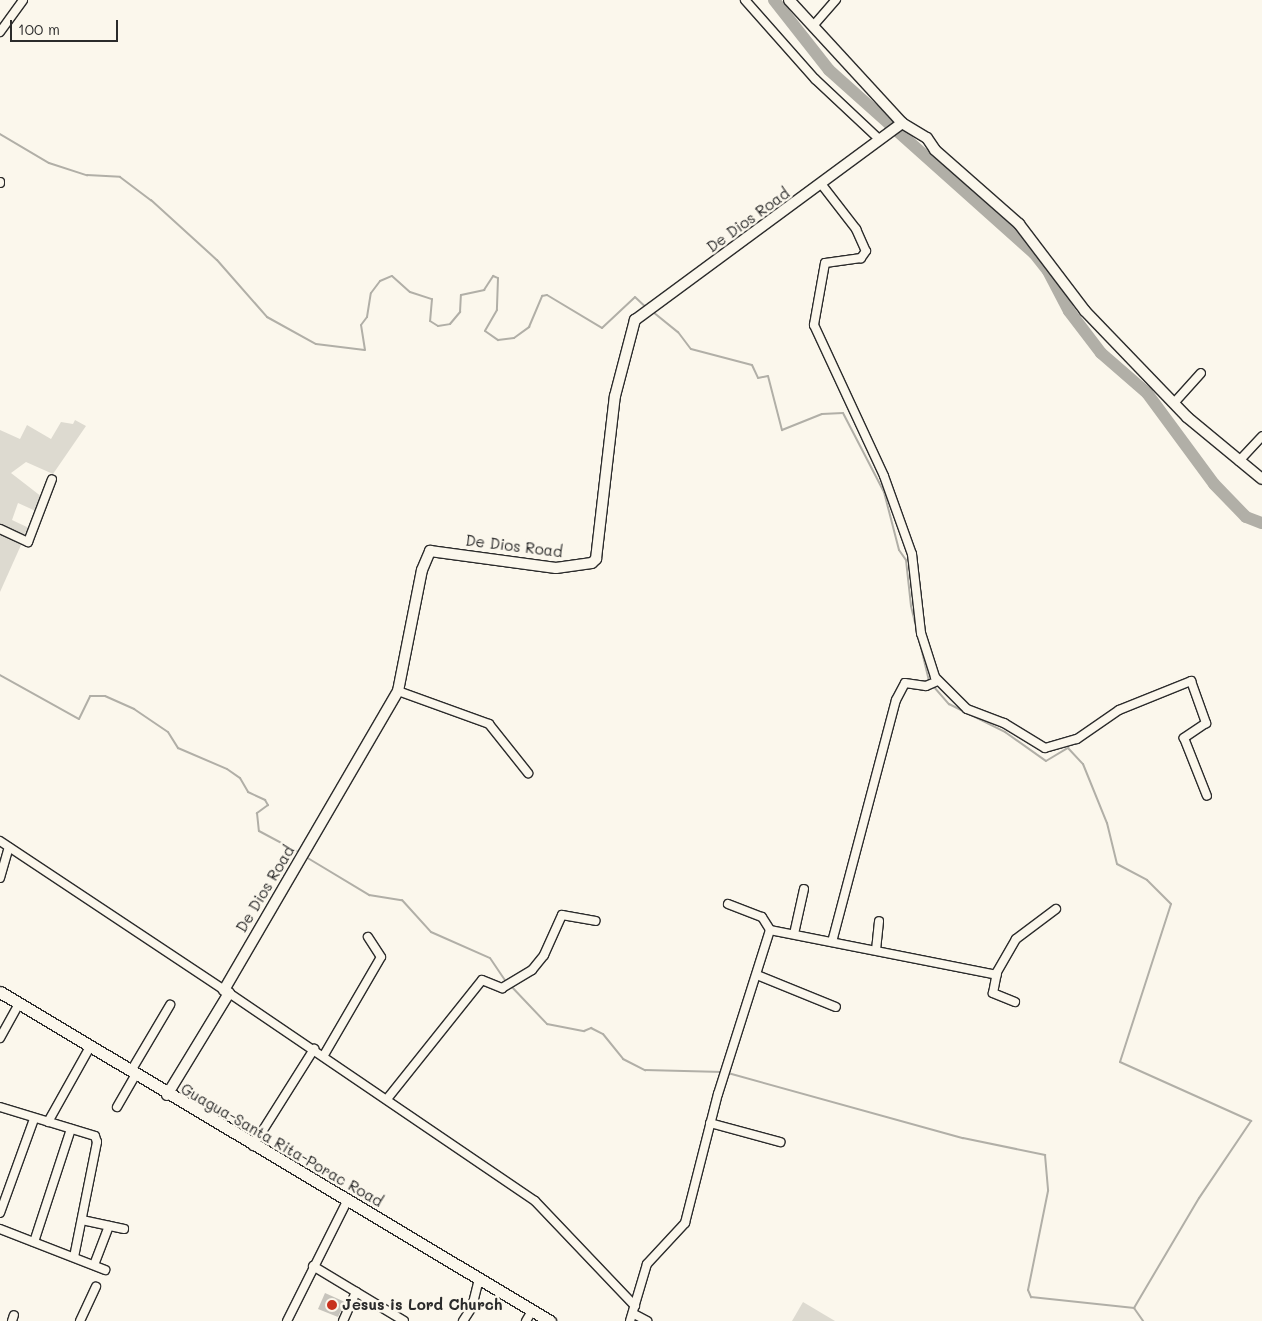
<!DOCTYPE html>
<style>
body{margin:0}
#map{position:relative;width:1262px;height:1321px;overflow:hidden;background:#fbf7ec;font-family:Mali,sans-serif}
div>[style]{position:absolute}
.green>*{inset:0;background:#dddad0}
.stream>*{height:2px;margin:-1px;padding:0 1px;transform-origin:1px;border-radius:1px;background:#b1afa7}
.river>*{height:12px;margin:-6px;padding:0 6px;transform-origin:6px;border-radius:6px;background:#b1afa7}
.building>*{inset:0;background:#c7c4bc}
.roads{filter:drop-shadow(1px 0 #2b2b2b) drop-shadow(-1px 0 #2b2b2b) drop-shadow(0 1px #2b2b2b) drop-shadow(0 -1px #2b2b2b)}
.minor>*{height:8px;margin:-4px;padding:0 4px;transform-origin:4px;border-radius:4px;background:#fbf7ec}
.tertiary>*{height:10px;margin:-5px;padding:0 5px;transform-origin:5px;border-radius:5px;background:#fbf7ec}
.secondary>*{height:11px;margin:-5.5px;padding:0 5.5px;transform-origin:5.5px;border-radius:5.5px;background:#fbf7ec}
.dots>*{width:14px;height:14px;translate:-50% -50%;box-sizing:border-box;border:2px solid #fbf7ec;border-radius:50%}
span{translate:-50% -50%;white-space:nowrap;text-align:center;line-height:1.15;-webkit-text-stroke:5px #fbf7ec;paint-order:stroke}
.street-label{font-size:15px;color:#2b2b2b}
.poi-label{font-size:15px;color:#2b2b2b;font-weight:700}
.left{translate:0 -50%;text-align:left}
.scale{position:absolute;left:10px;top:20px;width:108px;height:22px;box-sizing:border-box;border:2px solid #2b2b2b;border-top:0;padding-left:6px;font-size:15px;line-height:18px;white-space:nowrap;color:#2b2b2b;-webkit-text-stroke:4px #fbf7ec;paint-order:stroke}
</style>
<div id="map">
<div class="green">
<i style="clip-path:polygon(75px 420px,86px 426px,53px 474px,26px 462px,11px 473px,42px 497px,38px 512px,18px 503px,12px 520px,29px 528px,22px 537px,0 527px,0 430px,20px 439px,27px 425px,51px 439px,61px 422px,73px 424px)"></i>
<i style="clip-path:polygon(0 533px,21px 545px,0 592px)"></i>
<i style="clip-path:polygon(803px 1302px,835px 1321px,792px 1321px)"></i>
</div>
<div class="stream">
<i style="left:0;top:134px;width:57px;rotate:30.6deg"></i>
<i style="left:49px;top:163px;width:40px;rotate:18deg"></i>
<i style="left:87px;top:175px;width:33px;rotate:3deg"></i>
<i style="left:120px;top:177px;width:39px;rotate:37deg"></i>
<i style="left:151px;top:200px;width:89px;rotate:42.3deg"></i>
<i style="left:217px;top:260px;width:76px;rotate:48.7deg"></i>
<i style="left:267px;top:317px;width:56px;rotate:28.9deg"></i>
<i style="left:316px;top:344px;width:49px;rotate:7deg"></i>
<i style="left:365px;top:350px;width:25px;rotate:-99deg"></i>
<i style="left:361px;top:325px;width:10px;rotate:-53deg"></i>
<i style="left:367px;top:317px;width:24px;rotate:-81deg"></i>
<i style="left:371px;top:293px;width:15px;rotate:-53deg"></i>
<i style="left:380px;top:281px;width:13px;rotate:-23deg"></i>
<i style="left:392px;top:276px;width:24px;rotate:42deg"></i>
<i style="left:410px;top:292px;width:23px;rotate:18deg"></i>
<i style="left:432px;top:299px;width:22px;rotate:95deg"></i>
<i style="left:430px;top:321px;width:9px;rotate:32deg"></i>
<i style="left:438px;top:326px;width:12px;rotate:-9deg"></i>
<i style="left:450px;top:324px;width:16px;rotate:-50deg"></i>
<i style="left:460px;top:312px;width:17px;rotate:-87deg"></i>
<i style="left:461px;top:295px;width:24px;rotate:-12deg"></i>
<i style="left:484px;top:290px;width:17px;rotate:-57deg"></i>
<i style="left:493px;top:276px;width:5px;rotate:22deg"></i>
<i style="left:498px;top:278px;width:32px;rotate:92deg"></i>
<i style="left:497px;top:310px;width:24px;rotate:120deg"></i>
<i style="left:485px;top:331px;width:16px;rotate:35deg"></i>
<i style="left:498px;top:340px;width:16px;rotate:-7deg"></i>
<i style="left:514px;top:338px;width:19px;rotate:-36deg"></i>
<i style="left:529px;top:327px;width:34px;rotate:-67deg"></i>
<i style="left:542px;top:296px;width:5px;rotate:-11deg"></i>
<i style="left:547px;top:295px;width:64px;rotate:31deg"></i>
<i style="left:602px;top:328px;width:45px;rotate:-43.2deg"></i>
<i style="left:635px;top:297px;width:16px;rotate:43deg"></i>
<i style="left:653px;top:312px;width:32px;rotate:39deg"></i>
<i style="left:678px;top:332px;width:21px;rotate:53deg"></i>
<i style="left:691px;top:349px;width:63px;rotate:14.7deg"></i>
<i style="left:752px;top:365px;width:14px;rotate:65deg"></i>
<i style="left:758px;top:378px;width:10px;rotate:-11deg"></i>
<i style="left:768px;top:376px;width:56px;rotate:75.5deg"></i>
<i style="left:782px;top:430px;width:43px;rotate:-21.8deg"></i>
<i style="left:822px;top:414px;width:21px;rotate:-3deg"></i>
<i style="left:843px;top:413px;width:89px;rotate:62.6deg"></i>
<i style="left:884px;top:492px;width:60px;rotate:75.5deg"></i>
<i style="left:899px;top:550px;width:12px;rotate:55deg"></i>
<i style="left:906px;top:560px;width:46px;rotate:83.8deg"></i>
<i style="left:911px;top:606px;width:77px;rotate:76.5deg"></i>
<i style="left:0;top:675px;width:90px;rotate:29.1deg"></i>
<i style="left:79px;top:719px;width:25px;rotate:-64deg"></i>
<i style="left:90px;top:696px;width:15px"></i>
<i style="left:105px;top:696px;width:32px;rotate:24deg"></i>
<i style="left:134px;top:709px;width:41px;rotate:34.1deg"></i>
<i style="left:168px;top:732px;width:19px;rotate:58deg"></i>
<i style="left:178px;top:748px;width:53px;rotate:23.2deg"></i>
<i style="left:227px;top:769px;width:16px;rotate:35deg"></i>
<i style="left:240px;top:778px;width:16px;rotate:60deg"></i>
<i style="left:248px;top:792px;width:19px;rotate:25deg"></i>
<i style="left:265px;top:800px;width:6px;rotate:59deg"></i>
<i style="left:268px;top:805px;width:14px;rotate:144deg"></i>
<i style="left:257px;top:813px;width:18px;rotate:84deg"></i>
<i style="left:259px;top:831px;width:47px;rotate:28.2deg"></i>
<i style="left:934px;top:687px;width:23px;rotate:49deg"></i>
<i style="left:949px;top:704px;width:63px;rotate:26.6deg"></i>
<i style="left:1005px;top:732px;width:50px;rotate:35.3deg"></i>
<i style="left:1046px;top:761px;width:26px;rotate:-31deg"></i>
<i style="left:1068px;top:748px;width:22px;rotate:47deg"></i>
<i style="left:1083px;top:764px;width:64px;rotate:67.9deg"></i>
<i style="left:1107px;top:823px;width:42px;rotate:76.3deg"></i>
<i style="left:1117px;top:864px;width:34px;rotate:28deg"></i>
<i style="left:1147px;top:880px;width:34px;rotate:45deg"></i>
<i style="left:1171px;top:904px;width:166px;rotate:107.9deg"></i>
<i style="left:1120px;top:1062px;width:144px;rotate:24.2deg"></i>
<i style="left:1251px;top:1121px;width:93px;rotate:124deg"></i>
<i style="left:1199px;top:1198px;width:128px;rotate:120.6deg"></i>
<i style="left:306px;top:857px;width:74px;rotate:31.1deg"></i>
<i style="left:369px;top:895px;width:33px;rotate:9deg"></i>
<i style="left:402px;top:900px;width:43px;rotate:47.8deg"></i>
<i style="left:431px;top:932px;width:64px;rotate:23.8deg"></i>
<i style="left:490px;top:958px;width:29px;rotate:56deg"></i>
<i style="left:510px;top:985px;width:54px;rotate:46.5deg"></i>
<i style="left:547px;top:1024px;width:38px;rotate:11deg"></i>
<i style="left:584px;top:1031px;width:8px;rotate:-23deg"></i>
<i style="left:591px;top:1028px;width:13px;rotate:27deg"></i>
<i style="left:603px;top:1034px;width:32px;rotate:51deg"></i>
<i style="left:623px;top:1059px;width:25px;rotate:27deg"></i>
<i style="left:645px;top:1070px;width:78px;rotate:1.5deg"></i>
<i style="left:728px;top:1073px;width:244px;rotate:15.5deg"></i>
<i style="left:963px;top:1138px;width:84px;rotate:11.7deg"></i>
<i style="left:1045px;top:1155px;width:36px;rotate:85deg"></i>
<i style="left:1048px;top:1191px;width:101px;rotate:101.4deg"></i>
<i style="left:1028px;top:1290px;width:8px;rotate:67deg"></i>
<i style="left:1031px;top:1297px;width:104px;rotate:6.1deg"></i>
<i style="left:1134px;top:1308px;width:16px;rotate:55deg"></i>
</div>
<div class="river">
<i style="left:774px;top:0;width:89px;rotate:51.8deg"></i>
<i style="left:829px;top:70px;width:275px;rotate:41.8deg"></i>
<i style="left:1034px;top:253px;width:23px;rotate:52deg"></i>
<i style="left:1048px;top:271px;width:45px;rotate:62.3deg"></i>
<i style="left:1069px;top:311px;width:53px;rotate:52.7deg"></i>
<i style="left:1101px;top:353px;width:61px;rotate:41deg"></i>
<i style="left:1147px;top:393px;width:113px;rotate:53.6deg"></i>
<i style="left:1214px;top:484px;width:46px;rotate:45.9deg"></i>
<i style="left:1246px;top:517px;width:17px;rotate:21deg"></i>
</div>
<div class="building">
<i style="clip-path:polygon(325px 1293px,345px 1302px,338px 1317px,318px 1309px)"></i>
</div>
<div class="roads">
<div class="minor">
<i style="left:745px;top:0;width:106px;rotate:48.5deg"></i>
<i style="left:815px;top:79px;width:89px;rotate:43.2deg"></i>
<i style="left:813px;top:26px;width:35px;rotate:-49deg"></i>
<i style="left:0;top:32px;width:39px;rotate:-54deg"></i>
<i style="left:0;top:183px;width:1px;rotate:-90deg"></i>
<i style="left:822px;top:185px;width:56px;rotate:52.3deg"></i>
<i style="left:856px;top:229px;width:24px;rotate:66deg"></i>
<i style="left:866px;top:251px;width:9px;rotate:126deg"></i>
<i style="left:861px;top:258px;width:36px;rotate:172deg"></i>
<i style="left:825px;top:263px;width:63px;rotate:100.1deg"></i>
<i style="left:814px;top:325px;width:166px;rotate:65.1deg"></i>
<i style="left:884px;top:476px;width:83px;rotate:70.3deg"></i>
<i style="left:912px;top:554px;width:80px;rotate:83.5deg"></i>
<i style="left:921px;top:633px;width:46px;rotate:72.3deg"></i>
<i style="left:935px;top:677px;width:45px;rotate:45deg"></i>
<i style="left:967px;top:709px;width:40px;rotate:21deg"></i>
<i style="left:1004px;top:723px;width:48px;rotate:31.4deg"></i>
<i style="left:1045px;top:748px;width:33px;rotate:-16deg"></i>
<i style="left:1077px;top:739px;width:51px;rotate:-34.6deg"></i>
<i style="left:1119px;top:710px;width:78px;rotate:-21.9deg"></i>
<i style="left:1191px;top:681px;width:45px;rotate:70.3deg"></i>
<i style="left:1206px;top:723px;width:27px;rotate:146deg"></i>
<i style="left:1184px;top:738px;width:62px;rotate:68.4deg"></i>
<i style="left:1174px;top:403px;width:40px;rotate:-48deg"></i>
<i style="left:1239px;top:461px;width:34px;rotate:-47deg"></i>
<i style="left:0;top:529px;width:31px;rotate:25deg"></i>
<i style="left:28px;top:542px;width:67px;rotate:-69.1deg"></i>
<i style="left:398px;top:691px;width:97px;rotate:19.9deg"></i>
<i style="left:489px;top:724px;width:63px;rotate:51.5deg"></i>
<i style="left:0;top:841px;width:269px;rotate:33.6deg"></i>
<i style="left:0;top:878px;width:32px;rotate:-74deg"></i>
<i style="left:728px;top:904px;width:36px;rotate:21deg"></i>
<i style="left:762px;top:917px;width:15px;rotate:58deg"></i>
<i style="left:794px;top:934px;width:46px;rotate:-77.5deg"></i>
<i style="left:832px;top:942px;width:250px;rotate:-75.2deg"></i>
<i style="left:896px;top:700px;width:19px;rotate:-62deg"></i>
<i style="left:905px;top:683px;width:21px;rotate:8deg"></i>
<i style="left:926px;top:686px;width:13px;rotate:-23deg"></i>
<i style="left:876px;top:950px;width:29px;rotate:-84deg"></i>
<i style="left:757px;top:975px;width:85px;rotate:22.1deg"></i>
<i style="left:229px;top:993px;width:370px;rotate:34.2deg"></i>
<i style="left:535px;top:1201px;width:145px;rotate:46.4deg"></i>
<i style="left:1015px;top:1002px;width:24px;rotate:-158deg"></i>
<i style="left:993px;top:993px;width:21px;rotate:-79deg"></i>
<i style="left:997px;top:972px;width:38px;rotate:-60deg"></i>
<i style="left:1016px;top:939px;width:50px;rotate:-36.9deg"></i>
<i style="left:0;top:1038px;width:39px;rotate:-61deg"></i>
<i style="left:324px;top:1055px;width:113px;rotate:-59.8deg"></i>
<i style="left:381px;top:957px;width:24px;rotate:-123deg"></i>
<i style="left:131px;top:1071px;width:77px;rotate:-59.4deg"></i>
<i style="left:387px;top:1099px;width:152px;rotate:-51.4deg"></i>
<i style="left:482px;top:980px;width:22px;rotate:22deg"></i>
<i style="left:502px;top:988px;width:35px;rotate:-31deg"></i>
<i style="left:532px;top:970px;width:19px;rotate:-51deg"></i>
<i style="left:544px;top:955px;width:44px;rotate:-65.8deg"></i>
<i style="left:562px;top:915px;width:34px;rotate:10deg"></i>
<i style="left:0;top:1107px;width:99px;rotate:17deg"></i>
<i style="left:95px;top:1136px;width:6px;rotate:72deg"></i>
<i style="left:97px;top:1142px;width:117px;rotate:101.3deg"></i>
<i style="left:117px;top:1107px;width:38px;rotate:-60deg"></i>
<i style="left:48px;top:1122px;width:86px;rotate:-60.8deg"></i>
<i style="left:710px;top:1123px;width:73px;rotate:15.2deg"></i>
<i style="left:253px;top:1146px;width:115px;rotate:-57.8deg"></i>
<i style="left:0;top:1213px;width:100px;rotate:-70.1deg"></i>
<i style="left:82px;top:1220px;width:43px;rotate:12.1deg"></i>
<i style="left:0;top:1229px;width:113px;rotate:21.3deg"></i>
<i style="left:34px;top:1242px;width:119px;rotate:-71.9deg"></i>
<i style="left:94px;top:1265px;width:42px;rotate:-69deg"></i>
<i style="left:313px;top:1266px;width:106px;rotate:31.1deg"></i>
<i style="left:634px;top:1314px;width:15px;rotate:28deg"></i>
<i style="left:12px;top:1321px;width:6px;rotate:-72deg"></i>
<i style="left:80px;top:1321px;width:38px;rotate:-65deg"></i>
<i style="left:287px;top:1321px;width:134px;rotate:-63.4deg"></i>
<i style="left:343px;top:1321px;width:32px;rotate:-66deg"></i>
<i style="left:463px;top:1321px;width:17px;rotate:-57deg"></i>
<i style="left:472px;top:1307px;width:30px;rotate:-76deg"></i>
<i style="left:526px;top:1321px;width:12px;rotate:-59deg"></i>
<i style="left:630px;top:1321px;width:59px;rotate:-73.4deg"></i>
<i style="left:647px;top:1264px;width:56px;rotate:-47.2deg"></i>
<i style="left:685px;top:1223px;width:133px;rotate:-75.7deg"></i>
<i style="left:718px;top:1094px;width:172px;rotate:-72.4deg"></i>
<i style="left:770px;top:930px;width:231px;rotate:11.2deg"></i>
</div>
<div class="tertiary">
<i style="left:789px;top:0;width:167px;rotate:47.4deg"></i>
<i style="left:902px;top:123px;width:29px;rotate:31deg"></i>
<i style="left:927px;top:138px;width:14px;rotate:56deg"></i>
<i style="left:935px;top:150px;width:112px;rotate:41.4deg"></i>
<i style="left:1019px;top:224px;width:109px;rotate:52.8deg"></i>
<i style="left:1085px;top:311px;width:147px;rotate:46.1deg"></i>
<i style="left:1187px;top:417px;width:97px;rotate:39.6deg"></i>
<i style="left:167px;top:1095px;width:119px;rotate:-58.7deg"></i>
<i style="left:229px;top:993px;width:6px;rotate:-149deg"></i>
<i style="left:224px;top:990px;width:346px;rotate:-59.8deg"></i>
<i style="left:398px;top:691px;width:123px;rotate:-78.8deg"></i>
<i style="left:422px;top:570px;width:21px;rotate:-67deg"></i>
<i style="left:430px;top:551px;width:127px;rotate:7.7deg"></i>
<i style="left:556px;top:568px;width:36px;rotate:-8deg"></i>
<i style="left:592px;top:563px;width:6px;rotate:-45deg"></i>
<i style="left:596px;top:559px;width:164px;rotate:-83.4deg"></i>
<i style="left:615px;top:396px;width:79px;rotate:-75.3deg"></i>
<i style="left:635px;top:320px;width:332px;rotate:-36.4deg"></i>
</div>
<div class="secondary">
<i style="left:0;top:992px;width:641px;rotate:30.89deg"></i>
</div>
</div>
<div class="dots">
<i style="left:332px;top:1305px;background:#c8321e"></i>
</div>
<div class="street-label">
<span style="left:748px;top:220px;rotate:-36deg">De Dios Road</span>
<span style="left:514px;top:546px;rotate:7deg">De Dios Road</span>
<span style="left:265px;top:889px;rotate:-59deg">De Dios Road</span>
<span style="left:282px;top:1145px;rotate:30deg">Guagua-Santa Rita-Porac Road</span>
</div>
<div class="poi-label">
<span class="left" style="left:342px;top:1305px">Jesus is Lord Church</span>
</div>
<div class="scale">100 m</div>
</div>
